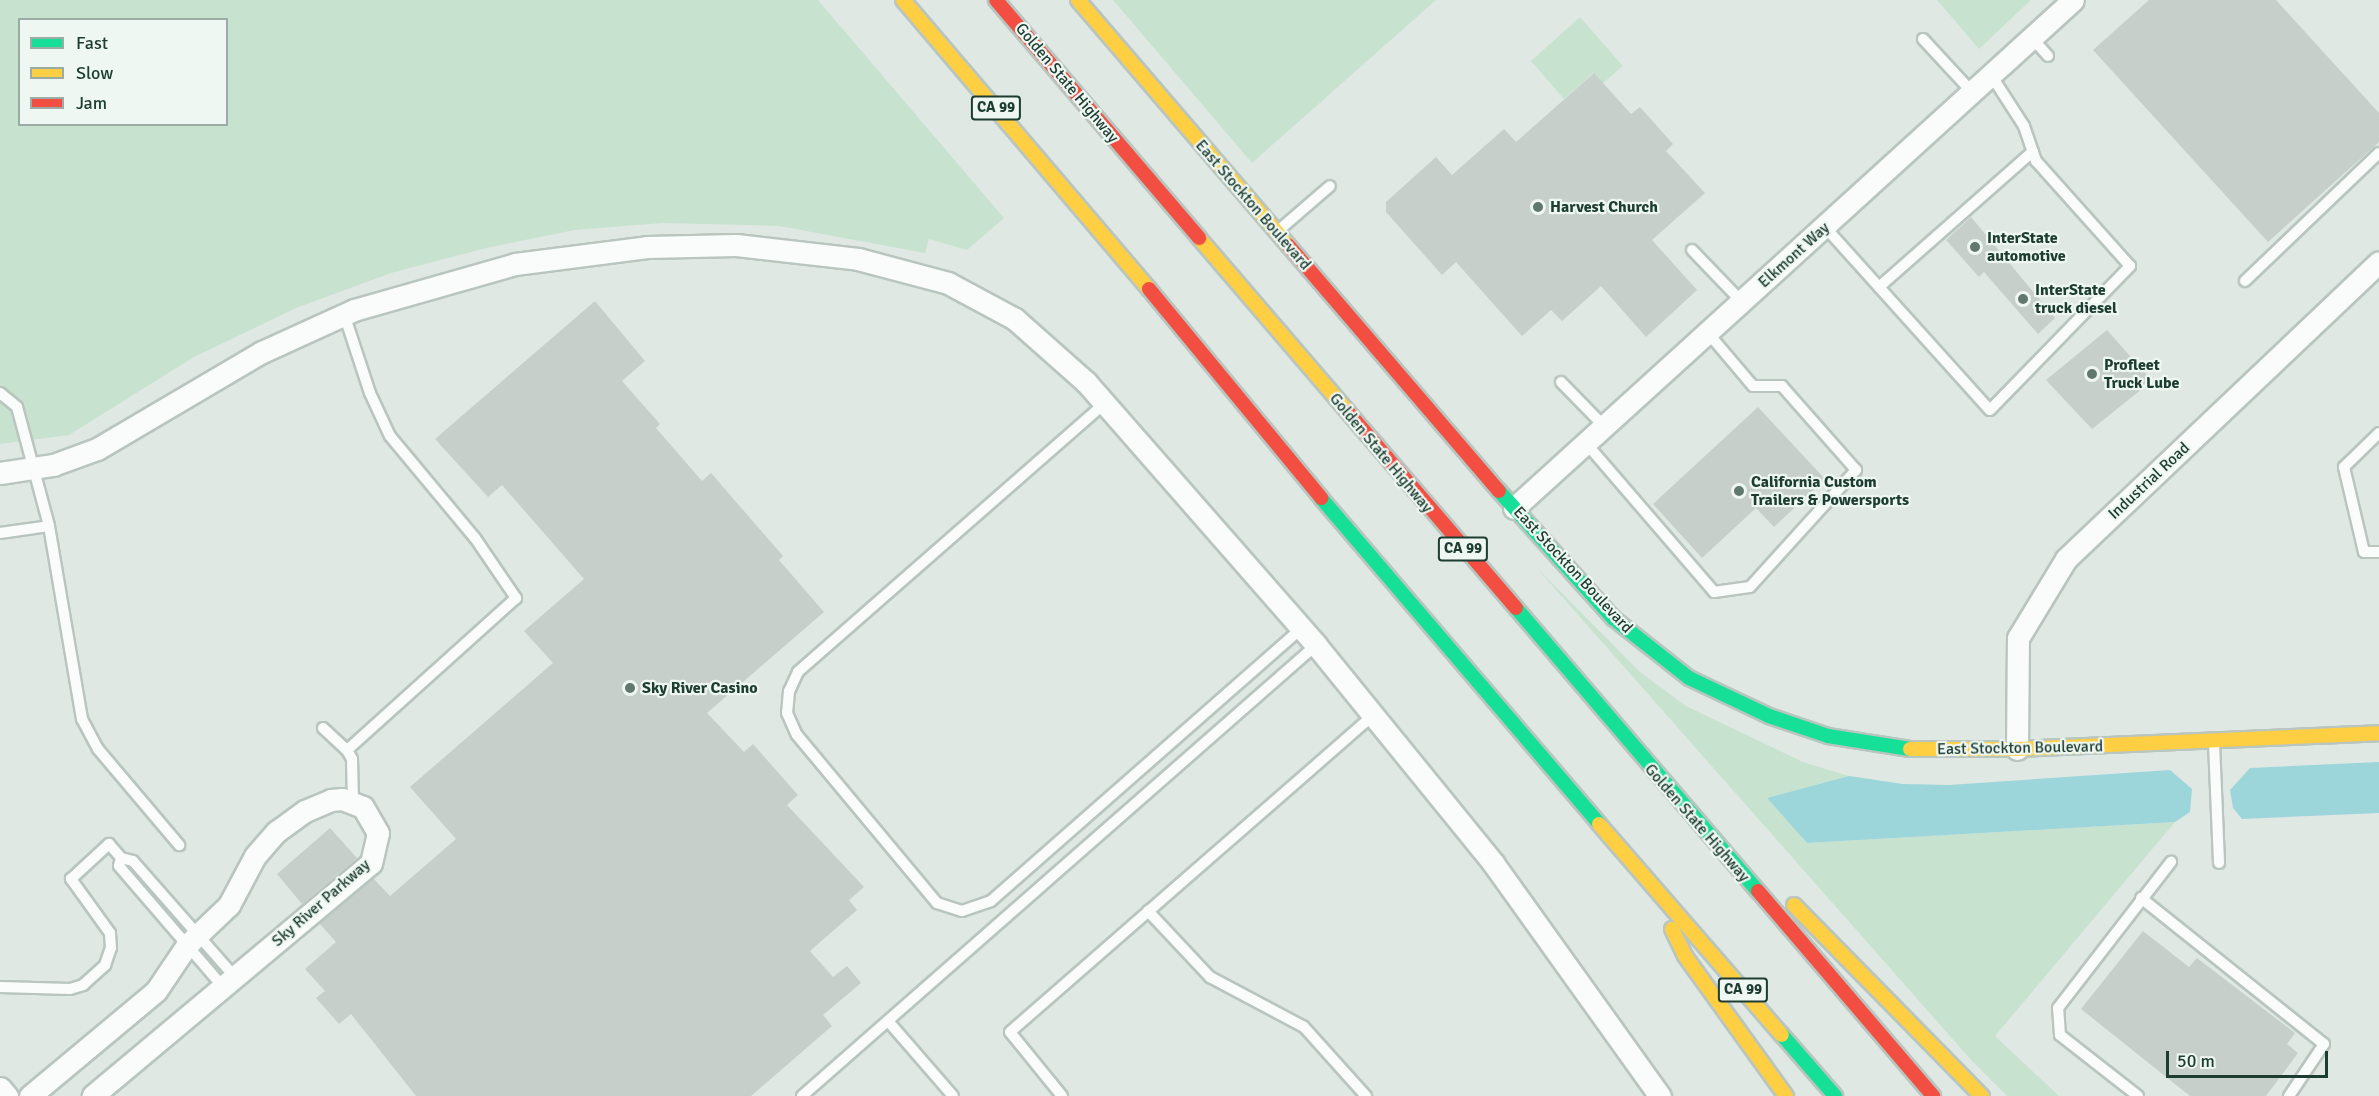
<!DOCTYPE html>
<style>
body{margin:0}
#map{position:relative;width:2379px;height:1096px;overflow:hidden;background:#e0e8e4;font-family:Signika,sans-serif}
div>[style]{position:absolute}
.green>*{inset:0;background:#c7e3cf}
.water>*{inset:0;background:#9cd6db}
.building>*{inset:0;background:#c7cfcb}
.roads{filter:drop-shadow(2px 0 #b9c5bf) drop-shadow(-2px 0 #b9c5bf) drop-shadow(0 2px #b9c5bf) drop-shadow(0 -2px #b9c5bf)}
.lane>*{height:10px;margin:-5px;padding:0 5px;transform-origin:5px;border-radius:5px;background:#fafcfb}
.street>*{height:21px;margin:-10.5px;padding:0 10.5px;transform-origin:10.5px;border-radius:10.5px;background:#fafcfb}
.fast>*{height:14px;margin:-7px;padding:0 7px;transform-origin:7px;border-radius:7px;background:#16e098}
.slow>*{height:14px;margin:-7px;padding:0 7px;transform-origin:7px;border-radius:7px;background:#ffcf43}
.jam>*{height:14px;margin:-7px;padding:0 7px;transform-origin:7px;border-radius:7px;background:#f24e42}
.dots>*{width:16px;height:16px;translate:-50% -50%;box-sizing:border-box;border:3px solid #eef7f2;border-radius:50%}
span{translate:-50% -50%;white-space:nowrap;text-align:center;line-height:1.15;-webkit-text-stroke:4.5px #eef7f2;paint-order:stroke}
.shield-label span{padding:2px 4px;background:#eef7f2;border:2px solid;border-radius:4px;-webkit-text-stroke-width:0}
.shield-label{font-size:15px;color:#1d3c32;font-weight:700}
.street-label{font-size:16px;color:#1d3c32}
.poi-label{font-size:16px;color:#1d3c32;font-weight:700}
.left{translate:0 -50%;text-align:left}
.legend{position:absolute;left:18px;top:18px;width:210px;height:108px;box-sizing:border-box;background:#eef7f2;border:2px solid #9aaca5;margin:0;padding:8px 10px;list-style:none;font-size:18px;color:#1d3c32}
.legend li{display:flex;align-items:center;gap:12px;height:30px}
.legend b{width:30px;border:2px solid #9aaca5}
.scale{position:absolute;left:2166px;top:1051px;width:162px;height:27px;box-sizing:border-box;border:3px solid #1d3c32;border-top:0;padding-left:8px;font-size:18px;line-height:21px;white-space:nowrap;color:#1d3c32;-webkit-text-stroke:4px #eef7f2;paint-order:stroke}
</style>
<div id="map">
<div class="green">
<i style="clip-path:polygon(evenodd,0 0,818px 0,1004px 218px,967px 250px,929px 239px,925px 253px,779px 226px,663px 223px,575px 230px,486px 248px,391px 273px,296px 308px,194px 357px,69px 435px,0 444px,0 0,20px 20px,226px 20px,226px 124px,20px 124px,20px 20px)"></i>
<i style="clip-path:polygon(1113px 0,1436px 0,1252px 163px)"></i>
<i style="clip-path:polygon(1937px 0,2031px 0,1979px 49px)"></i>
<i style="clip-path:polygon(1580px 17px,1623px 66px,1603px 83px,1593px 73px,1564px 99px,1531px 61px)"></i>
<i style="clip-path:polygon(1535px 566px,1640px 672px,1686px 706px,1803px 762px,1849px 776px,1767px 798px,1807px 843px,2175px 822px,1995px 1036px,2059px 1096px,2007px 1096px,1972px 1061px)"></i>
</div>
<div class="water">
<i style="clip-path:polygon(2379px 762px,2379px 813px,2242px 819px,2233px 808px,2230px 790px,2250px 768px)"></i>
<i style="clip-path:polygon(2170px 770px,2192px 789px,2190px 812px,2175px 822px,1807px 843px,1767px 798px,1849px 776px,1903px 784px,1949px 785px)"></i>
</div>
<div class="building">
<i style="clip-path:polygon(2149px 0,2276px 0,2379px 113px,2379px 142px,2268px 242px,2093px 50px)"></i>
<i style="clip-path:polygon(1594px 73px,1631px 114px,1640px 107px,1673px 144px,1666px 151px,1705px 193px,1652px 240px,1697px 290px,1646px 337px,1601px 286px,1562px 321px,1551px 310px,1522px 336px,1456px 262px,1442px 275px,1386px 212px,1386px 202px,1436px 157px,1452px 175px,1504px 129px,1516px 142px)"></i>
<i style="clip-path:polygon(1971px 217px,2055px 318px,2038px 334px,1984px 272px,1979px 277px,1946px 240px)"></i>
<i style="clip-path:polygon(595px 301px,645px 361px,622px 381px,660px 424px,656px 428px,702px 481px,711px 473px,783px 556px,779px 560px,824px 612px,707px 713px,744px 752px,753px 744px,798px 795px,787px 805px,864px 887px,849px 900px,857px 910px,810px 951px,833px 977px,847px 966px,861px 983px,823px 1015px,832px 1026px,751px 1096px,416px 1096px,351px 1014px,339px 1024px,316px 998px,325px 991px,305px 969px,336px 942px,319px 923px,373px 878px,390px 896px,456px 839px,410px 787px,553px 663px,524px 631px,584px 579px,502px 485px,488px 497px,435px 439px)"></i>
<i style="clip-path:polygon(2107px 330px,2152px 381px,2092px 429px,2046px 380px)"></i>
<i style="clip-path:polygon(1758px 407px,1825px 479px,1774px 527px,1756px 508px,1702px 558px,1653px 504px)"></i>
<i style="clip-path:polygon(330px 828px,357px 858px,302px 904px,277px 874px)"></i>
<i style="clip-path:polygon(2143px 931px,2189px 967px,2197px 958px,2295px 1033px,2287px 1044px,2298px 1053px,2266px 1096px,2190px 1096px,2081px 1009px)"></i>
</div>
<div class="roads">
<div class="lane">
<i style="left:2032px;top:38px;width:24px;rotate:48deg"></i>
<i style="left:1923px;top:39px;width:72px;rotate:47.2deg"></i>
<i style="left:1825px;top:227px;width:246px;rotate:48deg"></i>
<i style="left:1990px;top:410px;width:201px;rotate:-45.8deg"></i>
<i style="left:2130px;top:266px;width:141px;rotate:-131.8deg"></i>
<i style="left:2036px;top:161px;width:37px;rotate:-109deg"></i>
<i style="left:2024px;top:126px;width:61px;rotate:-122.9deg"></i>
<i style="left:1279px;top:230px;width:67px;rotate:-40.8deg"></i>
<i style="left:1692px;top:250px;width:72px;rotate:46.1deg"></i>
<i style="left:2245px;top:281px;width:185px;rotate:-43.7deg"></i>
<i style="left:1879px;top:287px;width:205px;rotate:-41.4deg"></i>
<i style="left:344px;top:314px;width:83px;rotate:71.8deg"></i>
<i style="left:370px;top:393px;width:47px;rotate:65.1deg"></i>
<i style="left:390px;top:436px;width:133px;rotate:50.2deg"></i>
<i style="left:475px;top:538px;width:73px;rotate:55.7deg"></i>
<i style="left:516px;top:598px;width:227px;rotate:138deg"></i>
<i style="left:1561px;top:382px;width:62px;rotate:45.7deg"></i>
<i style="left:0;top:393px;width:22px;rotate:39deg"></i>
<i style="left:17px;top:407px;width:123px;rotate:74.9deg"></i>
<i style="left:49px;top:526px;width:196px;rotate:80.3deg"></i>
<i style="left:82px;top:719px;width:34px;rotate:62deg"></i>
<i style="left:98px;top:749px;width:126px;rotate:49.8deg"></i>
<i style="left:1105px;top:403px;width:408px;rotate:138.8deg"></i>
<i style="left:798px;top:672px;width:21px;rotate:115deg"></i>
<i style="left:789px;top:691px;width:22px;rotate:95deg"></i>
<i style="left:787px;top:713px;width:24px;rotate:66deg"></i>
<i style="left:797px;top:735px;width:219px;rotate:50.2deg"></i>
<i style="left:937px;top:903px;width:26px;rotate:18deg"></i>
<i style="left:962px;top:911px;width:31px;rotate:-19deg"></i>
<i style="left:991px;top:901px;width:414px;rotate:-41.3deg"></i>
<i style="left:2379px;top:433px;width:49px;rotate:135.8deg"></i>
<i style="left:2344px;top:467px;width:87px;rotate:76.8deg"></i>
<i style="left:2364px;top:552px;width:15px"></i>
<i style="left:1585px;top:442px;width:198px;rotate:49.3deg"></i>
<i style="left:1714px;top:592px;width:36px;rotate:-8deg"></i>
<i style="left:1750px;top:587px;width:158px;rotate:-47.8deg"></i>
<i style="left:1856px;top:470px;width:112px;rotate:-131.4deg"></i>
<i style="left:1782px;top:386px;width:29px;rotate:180deg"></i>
<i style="left:1753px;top:386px;width:70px;rotate:-130.3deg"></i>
<i style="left:0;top:533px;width:49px;rotate:-8.1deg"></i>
<i style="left:323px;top:728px;width:33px;rotate:43deg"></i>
<i style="left:347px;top:750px;width:10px;rotate:61deg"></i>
<i style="left:352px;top:759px;width:43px;rotate:88.7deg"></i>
<i style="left:2214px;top:743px;width:120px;rotate:87.6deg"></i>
<i style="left:121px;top:858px;width:12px;rotate:14deg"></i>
<i style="left:133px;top:861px;width:154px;rotate:48.7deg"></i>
<i style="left:121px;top:858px;width:8px;rotate:104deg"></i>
<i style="left:119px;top:866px;width:160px;rotate:49.3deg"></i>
<i style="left:2141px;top:898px;width:234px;rotate:38.6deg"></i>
<i style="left:2324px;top:1044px;width:63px;rotate:123.9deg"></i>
<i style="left:1148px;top:911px;width:91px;rotate:46.8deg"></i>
<i style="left:1210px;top:977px;width:106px;rotate:28deg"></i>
<i style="left:1304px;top:1027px;width:93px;rotate:48.1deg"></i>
<i style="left:0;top:987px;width:70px;rotate:1.6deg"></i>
<i style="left:70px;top:989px;width:14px;rotate:-17deg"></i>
<i style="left:83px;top:985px;width:30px;rotate:-42deg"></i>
<i style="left:105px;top:965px;width:18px;rotate:-71deg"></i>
<i style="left:111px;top:948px;width:15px;rotate:-94deg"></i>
<i style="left:110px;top:933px;width:67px;rotate:-125.8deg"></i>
<i style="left:71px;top:879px;width:52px;rotate:-42.6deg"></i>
<i style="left:109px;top:844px;width:18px;rotate:49deg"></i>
<i style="left:888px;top:1021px;width:99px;rotate:49.1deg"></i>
<i style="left:802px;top:1096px;width:684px;rotate:-41.26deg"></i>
<i style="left:1062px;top:1096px;width:82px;rotate:-129.1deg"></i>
<i style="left:1010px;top:1032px;width:484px;rotate:-41.1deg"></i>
<i style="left:2138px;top:1096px;width:99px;rotate:-142deg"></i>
<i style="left:2060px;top:1035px;width:27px;rotate:-94deg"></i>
<i style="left:2058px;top:1008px;width:185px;rotate:-52.3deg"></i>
</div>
<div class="street">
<i style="left:0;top:473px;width:54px;rotate:-8.6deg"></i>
<i style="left:53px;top:465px;width:47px;rotate:-20deg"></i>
<i style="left:97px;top:449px;width:191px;rotate:-30.5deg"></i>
<i style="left:262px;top:352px;width:101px;rotate:-24.5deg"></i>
<i style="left:354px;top:310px;width:167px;rotate:-15.9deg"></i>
<i style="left:515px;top:264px;width:133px;rotate:-7.3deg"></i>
<i style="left:647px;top:247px;width:89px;rotate:-1.3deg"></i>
<i style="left:736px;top:245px;width:123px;rotate:6.5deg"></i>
<i style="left:858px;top:259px;width:93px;rotate:14.9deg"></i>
<i style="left:948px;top:283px;width:76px;rotate:28.2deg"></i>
<i style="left:1015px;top:319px;width:95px;rotate:41.6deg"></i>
<i style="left:1086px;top:382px;width:349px;rotate:48.8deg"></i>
<i style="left:1316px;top:645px;width:281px;rotate:50.9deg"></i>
<i style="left:1493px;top:863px;width:287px;rotate:54.4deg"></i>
<i style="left:1514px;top:508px;width:755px;rotate:-42.26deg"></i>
<i style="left:2017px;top:749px;width:111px;rotate:-89.5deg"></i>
<i style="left:2018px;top:638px;width:92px;rotate:-58.7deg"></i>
<i style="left:2066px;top:559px;width:431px;rotate:-43.5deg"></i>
<i style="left:0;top:1088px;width:11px;rotate:49deg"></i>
<i style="left:30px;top:1096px;width:164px;rotate:-39.8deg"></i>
<i style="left:156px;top:991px;width:55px;rotate:-56deg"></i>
<i style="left:187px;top:945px;width:58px;rotate:-43.6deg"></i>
<i style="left:229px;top:905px;width:55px;rotate:-62deg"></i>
<i style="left:255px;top:856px;width:32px;rotate:-49deg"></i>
<i style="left:276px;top:832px;width:36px;rotate:-36deg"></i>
<i style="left:305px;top:811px;width:28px;rotate:-23deg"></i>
<i style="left:331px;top:800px;width:11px;rotate:-5deg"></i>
<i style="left:342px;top:799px;width:22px;rotate:21deg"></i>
<i style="left:363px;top:807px;width:30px;rotate:60deg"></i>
<i style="left:378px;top:833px;width:31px;rotate:103deg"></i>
<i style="left:371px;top:863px;width:363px;rotate:140.1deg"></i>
</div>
<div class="fast">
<i style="left:1499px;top:491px;width:171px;rotate:48.1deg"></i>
<i style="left:1613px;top:618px;width:97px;rotate:38.3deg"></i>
<i style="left:1689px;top:678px;width:89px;rotate:25.4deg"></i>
<i style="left:1769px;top:716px;width:62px;rotate:18.7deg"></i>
<i style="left:1828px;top:736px;width:83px;rotate:9deg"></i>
<i style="left:1321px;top:498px;width:428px;rotate:49.5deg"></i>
<i style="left:1516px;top:608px;width:372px;rotate:49.5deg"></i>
<i style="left:1782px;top:1035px;width:81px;rotate:49deg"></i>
</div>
<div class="slow">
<i style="left:903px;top:0;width:380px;rotate:49.6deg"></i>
<i style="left:1078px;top:0;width:323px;rotate:49.4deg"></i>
<i style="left:1199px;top:238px;width:229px;rotate:49.4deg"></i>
<i style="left:1910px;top:749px;width:107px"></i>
<i style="left:2017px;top:749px;width:362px;rotate:-2.5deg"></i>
<i style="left:1599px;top:824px;width:279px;rotate:49.1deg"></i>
<i style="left:1794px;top:905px;width:268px;rotate:45.5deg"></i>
<i style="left:1672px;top:929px;width:30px;rotate:64deg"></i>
<i style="left:1685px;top:956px;width:173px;rotate:54.2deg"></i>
</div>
<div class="jam">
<i style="left:996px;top:0;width:313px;rotate:49.5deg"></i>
<i style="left:1288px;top:245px;width:324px;rotate:49.4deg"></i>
<i style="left:1149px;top:289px;width:271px;rotate:50.5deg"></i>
<i style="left:1348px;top:412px;width:258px;rotate:49.4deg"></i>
<i style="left:1758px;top:891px;width:270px;rotate:49.5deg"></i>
</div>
</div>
<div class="dots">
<i style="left:1538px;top:207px;background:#617870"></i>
<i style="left:1975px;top:247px;background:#617870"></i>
<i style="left:2023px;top:299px;background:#617870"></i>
<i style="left:2092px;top:374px;background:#617870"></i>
<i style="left:1739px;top:491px;background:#617870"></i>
<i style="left:630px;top:688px;background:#617870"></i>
</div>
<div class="shield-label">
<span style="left:996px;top:108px">CA 99</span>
<span style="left:1463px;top:549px">CA 99</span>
<span style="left:1743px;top:990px">CA 99</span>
</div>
<div class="street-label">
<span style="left:1067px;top:83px;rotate:50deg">Golden State Highway</span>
<span style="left:1253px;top:205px;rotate:49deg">East Stockton Boulevard</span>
<span style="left:1794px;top:255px;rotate:-42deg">Elkmont Way</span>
<span style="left:1381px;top:453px;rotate:50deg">Golden State Highway</span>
<span style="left:2149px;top:481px;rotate:-43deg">Industrial Road</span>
<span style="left:1573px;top:570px;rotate:47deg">East Stockton Boulevard</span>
<span style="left:2020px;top:748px;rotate:-1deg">East Stockton Boulevard</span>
<span style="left:1697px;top:823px;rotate:49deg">Golden State Highway</span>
<span style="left:321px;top:903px;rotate:-41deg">Sky River Parkway</span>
</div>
<div class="poi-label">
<span class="left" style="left:1550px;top:207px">Harvest Church</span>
<span class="left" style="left:1987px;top:247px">InterState<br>automotive</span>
<span class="left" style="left:2035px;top:299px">InterState<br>truck diesel</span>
<span class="left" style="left:2104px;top:374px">Profleet<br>Truck Lube</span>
<span class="left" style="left:1751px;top:491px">California Custom<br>Trailers &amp; Powersports</span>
<span class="left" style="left:642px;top:688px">Sky River Casino</span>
</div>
<ul class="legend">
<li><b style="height:8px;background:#16e098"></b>Fast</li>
<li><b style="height:8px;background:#ffcf43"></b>Slow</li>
<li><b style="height:8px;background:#f24e42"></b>Jam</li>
</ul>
<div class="scale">50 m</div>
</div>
